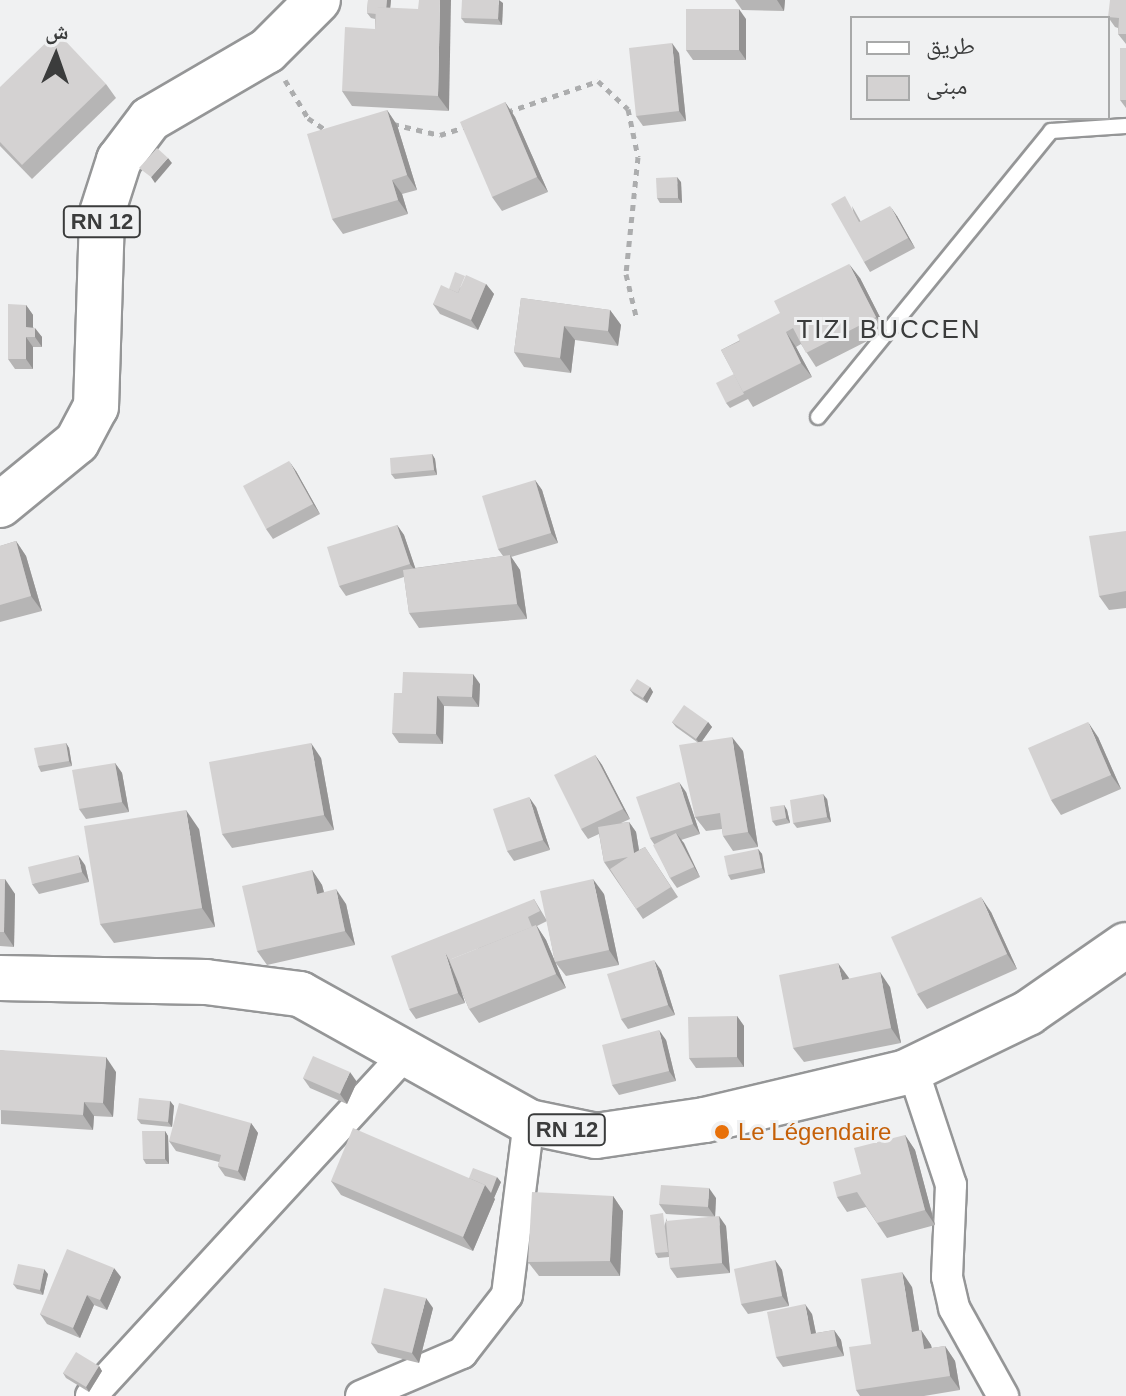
<!DOCTYPE html>
<meta charset="utf-8">
<style>
body{margin:0}
#map{position:relative;width:1126px;height:1396px;overflow:hidden;background:#f0f1f2;font-family:Arial,"Noto Naskh Arabic",sans-serif}
div>[style]{position:absolute}
.path>*{height:5px;margin-top:-2.5px;transform-origin:0;background:repeating-linear-gradient(90deg,#acadae 0 6px,transparent 0 12px)}
.roads{filter:drop-shadow(2px 0 #959697) drop-shadow(-2px 0 #959697) drop-shadow(0 2px #959697) drop-shadow(0 -2px #959697)}
.lane>*{height:14px;margin:-7px;padding:0 7px;transform-origin:7px;border-radius:7px;background:#fff}
.street>*{height:30px;margin:-15px;padding:0 15px;transform-origin:15px;border-radius:15px;background:#fff}
.primary>*{height:44px;margin:-22px;padding:0 22px;transform-origin:22px;border-radius:22px;background:#fff}
.wall>*{inset:0;background:#b6b5b5}
.shaded-wall>*{inset:0;background:#949393}
.building>*{inset:0;background:#d4d2d2}
.dots>*{width:22px;height:22px;translate:-50% -50%;box-sizing:border-box;border:4px solid #f0f1f2;border-radius:50%}
span{translate:-50% -50%;white-space:nowrap;text-align:center;line-height:1.15;-webkit-text-stroke:6px #f0f1f2;paint-order:stroke}
.shield-label span{padding:2px 6px;background:#f0f1f2;border:2px solid;border-radius:6px;-webkit-text-stroke-width:0}
.shield-label{font-size:22px;color:#3b3c3c;font-weight:700}
.food-label{font-size:24px;color:#c56008}
.left{translate:0 -50%;text-align:left}
.neighbourhood-label{font-size:26px;color:#3b3c3c;letter-spacing:2px}
.legend{position:absolute;left:850px;top:16px;width:260px;height:104px;box-sizing:border-box;background:#f0f1f2;border:2px solid #a8a9a9;margin:0;padding:10px 14px;list-style:none;font-size:24px;color:#3b3c3c}
.legend li{display:flex;align-items:center;gap:16px;height:40px}
.legend b{width:40px;border:2px solid #a8a9a9}
.north{position:absolute;left:16px;top:16px;width:80px;height:80px;-webkit-text-stroke:6px #f0f1f2;paint-order:stroke;rotate:2deg;font-size:22px;font-weight:700;line-height:32px;text-align:center;color:#3b3c3c}
.north::after{content:'';display:block;margin:auto;width:28px;height:36px;background:#3b3c3c;clip-path:polygon(50% 0,100% 100%,50% 72%,0 100%)}
</style>
<div id="map">
<div class="path">
<i style="left:285px;top:80px;width:44px;rotate:58.8deg"></i>
<i style="left:308px;top:118px;width:25px;rotate:34deg"></i>
<i style="left:507px;top:112px;width:96px;rotate:-18.8deg"></i>
<i style="left:598px;top:81px;width:41px;rotate:43deg"></i>
<i style="left:628px;top:109px;width:49px;rotate:78.2deg"></i>
<i style="left:638px;top:157px;width:118px;rotate:95.9deg"></i>
<i style="left:626px;top:274px;width:47px;rotate:76.6deg"></i>
<i style="left:393px;top:124px;width:48px;rotate:13.2deg"></i>
<i style="left:440px;top:135px;width:29px;rotate:-18deg"></i>
</div>
<div class="roads">
<div class="lane">
<i style="left:818px;top:417px;width:369px;rotate:-50.8deg"></i>
<i style="left:1051px;top:131px;width:75px;rotate:-3.8deg"></i>
</div>
<div class="street">
<i style="left:913px;top:1070px;width:121px;rotate:71.7deg"></i>
<i style="left:951px;top:1185px;width:92px;rotate:92.5deg"></i>
<i style="left:947px;top:1277px;width:32px;rotate:77deg"></i>
<i style="left:954px;top:1308px;width:101px;rotate:60.9deg"></i>
<i style="left:91px;top:1396px;width:464px;rotate:-47.4deg"></i>
<i style="left:361px;top:1396px;width:110px;rotate:-23.1deg"></i>
<i style="left:462px;top:1353px;width:73px;rotate:-52.2deg"></i>
<i style="left:507px;top:1295px;width:174px;rotate:-82.8deg"></i>
</div>
<div class="primary">
<i style="left:0;top:505px;width:99px;rotate:-39.3deg"></i>
<i style="left:77px;top:442px;width:40px;rotate:-62deg"></i>
<i style="left:96px;top:407px;width:194px;rotate:-88.2deg"></i>
<i style="left:102px;top:213px;width:56px;rotate:-72.2deg"></i>
<i style="left:119px;top:160px;width:51px;rotate:-52.9deg"></i>
<i style="left:150px;top:119px;width:135px;rotate:-30.2deg"></i>
<i style="left:267px;top:51px;width:72px;rotate:-45deg"></i>
<i style="left:0;top:978px;width:206px;rotate:1.1deg"></i>
<i style="left:206px;top:982px;width:95px;rotate:7.3deg"></i>
<i style="left:300px;top:994px;width:262px;rotate:29.2deg"></i>
<i style="left:529px;top:1122px;width:68px;rotate:11.8deg"></i>
<i style="left:596px;top:1136px;width:110px;rotate:-8.4deg"></i>
<i style="left:705px;top:1120px;width:207px;rotate:-13.4deg"></i>
<i style="left:906px;top:1072px;width:136px;rotate:-25.8deg"></i>
<i style="left:1028px;top:1013px;width:119px;rotate:-34.8deg"></i>
</div>
</div>
<div class="wall">
<i style="clip-path:polygon(368px 0,391px 0,390px 8px,449px 111px,352px 106px,342px 91px,375px 29px,375px 19px,371px 18px,367px 13px)"></i>
<i style="clip-path:polygon(735px 0,785px 0,784px 11px,742px 10px)"></i>
<i style="clip-path:polygon(1126px 0,1126px 44px,1118px 34px,1118px 28px,1115px 27px,1108px 17px)"></i>
<i style="clip-path:polygon(503px 3px,502px 25px,465px 23px,461px 18px)"></i>
<i style="clip-path:polygon(746px 19px,746px 60px,693px 60px,686px 50px)"></i>
<i style="clip-path:polygon(1126px 48px,1126px 108px,1120px 100px)"></i>
<i style="clip-path:polygon(679px 53px,686px 121px,643px 126px,636px 116px)"></i>
<i style="clip-path:polygon(106px 84px,116px 98px,32px 179px,0 146px,0 87px)"></i>
<i style="clip-path:polygon(505px 102px,515px 117px,548px 192px,502px 211px,492px 197px)"></i>
<i style="clip-path:polygon(387px 110px,397px 125px,417px 190px,402px 194px,408px 214px,343px 234px,332px 219px)"></i>
<i style="clip-path:polygon(681px 182px,682px 203px,660px 203px,657px 198px)"></i>
<i style="clip-path:polygon(852px 206px,861px 222px,897px 216px,915px 248px,870px 272px,864px 262px)"></i>
<i style="clip-path:polygon(860px 278px,887px 331px,816px 367px,801px 344px,796px 347px,812px 377px,753px 407px,748px 399px,730px 408px,726px 403px,734px 374px,721px 350px)"></i>
<i style="clip-path:polygon(486px 284px,494px 294px,478px 330px,440px 314px,433px 304px,449px 289px)"></i>
<i style="clip-path:polygon(521px 298px,610px 310px,621px 325px,618px 346px,575px 340px,571px 373px,524px 367px,514px 352px)"></i>
<i style="clip-path:polygon(26px 305px,33px 315px,33px 327px,42px 337px,42px 347px,33px 347px,33px 369px,15px 369px,8px 359px)"></i>
<i style="clip-path:polygon(432px 454px,435px 459px,437px 475px,395px 479px,391px 474px)"></i>
<i style="clip-path:polygon(296px 471px,320px 514px,273px 539px,266px 529px)"></i>
<i style="clip-path:polygon(535px 480px,542px 490px,558px 543px,511px 557px,520px 570px,527px 619px,419px 628px,409px 613px,404px 577px,346px 596px,339px 586px,397px 525px,404px 535px,415px 568px,503px 556px,498px 549px)"></i>
<i style="clip-path:polygon(1126px 531px,1126px 608px,1109px 610px,1099px 596px)"></i>
<i style="clip-path:polygon(16px 541px,26px 556px,42px 611px,0 622px,0 546px)"></i>
<i style="clip-path:polygon(480px 684px,479px 707px,444px 706px,443px 744px,399px 743px,392px 733px,402px 693px)"></i>
<i style="clip-path:polygon(650px 687px,653px 692px,647px 703px,634px 695px,630px 690px)"></i>
<i style="clip-path:polygon(672px 722px,708px 722px,712px 727px,702px 741px,743px 751px,758px 847px,733px 851px,723px 836px,722px 829px,706px 831px,695px 817px,697px 742px,676px 727px)"></i>
<i style="clip-path:polygon(1098px 737px,1121px 789px,1061px 815px,1051px 800px)"></i>
<i style="clip-path:polygon(66px 743px,69px 748px,72px 766px,41px 772px,38px 766px)"></i>
<i style="clip-path:polygon(595px 755px,602px 765px,630px 819px,621px 823px,629px 822px,636px 832px,639px 850px,645px 847px,678px 897px,643px 919px,604px 862px,599px 834px,588px 839px,581px 829px)"></i>
<i style="clip-path:polygon(321px 758px,334px 830px,232px 848px,222px 834px)"></i>
<i style="clip-path:polygon(115px 763px,122px 773px,129px 812px,86px 819px,79px 809px)"></i>
<i style="clip-path:polygon(686px 792px,700px 834px,681px 840px,700px 877px,677px 888px,670px 878px,654px 844px,650px 838px)"></i>
<i style="clip-path:polygon(827px 799px,831px 822px,797px 828px,793px 823px)"></i>
<i style="clip-path:polygon(784px 805px,787px 810px,790px 823px,776px 826px,772px 821px)"></i>
<i style="clip-path:polygon(536px 807px,550px 850px,514px 861px,507px 851px)"></i>
<i style="clip-path:polygon(199px 829px,215px 927px,114px 943px,100px 924px)"></i>
<i style="clip-path:polygon(758px 849px,762px 854px,765px 873px,731px 880px,728px 875px)"></i>
<i style="clip-path:polygon(85px 865px,89px 882px,39px 894px,32px 884px)"></i>
<i style="clip-path:polygon(312px 870px,322px 885px,324px 892px,346px 904px,355px 945px,267px 965px,257px 951px)"></i>
<i style="clip-path:polygon(0 879px,15px 894px,14px 947px,0 946px)"></i>
<i style="clip-path:polygon(604px 894px,619px 965px,566px 976px,555px 962px,547px 921px,537px 926px,546px 940px,566px 988px,479px 1023px,469px 1009px,460px 988px,465px 1003px,416px 1019px,409px 1009px,534px 899px,546px 919px)"></i>
<i style="clip-path:polygon(991px 912px,1017px 969px,927px 1009px,917px 994px)"></i>
<i style="clip-path:polygon(661px 970px,675px 1015px,628px 1029px,621px 1019px)"></i>
<i style="clip-path:polygon(849px 979px,890px 987px,901px 1043px,804px 1062px,793px 1048px)"></i>
<i style="clip-path:polygon(737px 1016px,744px 1026px,744px 1067px,696px 1068px,689px 1058px)"></i>
<i style="clip-path:polygon(666px 1040px,676px 1081px,619px 1095px,612px 1085px)"></i>
<i style="clip-path:polygon(0 1050px,116px 1072px,113px 1117px,94px 1116px,93px 1130px,1px 1124px)"></i>
<i style="clip-path:polygon(303px 1078px,357px 1082px,347px 1104px,310px 1088px)"></i>
<i style="clip-path:polygon(170px 1101px,174px 1106px,172px 1127px,141px 1124px,137px 1119px)"></i>
<i style="clip-path:polygon(251px 1123px,258px 1133px,245px 1181px,225px 1176px,218px 1166px,219px 1162px,176px 1151px,169px 1141px)"></i>
<i style="clip-path:polygon(165px 1131px,168px 1136px,169px 1164px,146px 1164px,143px 1159px)"></i>
<i style="clip-path:polygon(905px 1135px,915px 1150px,935px 1225px,887px 1238px,866px 1207px,847px 1212px,837px 1197px)"></i>
<i style="clip-path:polygon(469px 1178px,501px 1182px,494px 1198px,495px 1199px,473px 1251px,341px 1195px,331px 1181px)"></i>
<i style="clip-path:polygon(613px 1196px,623px 1211px,620px 1276px,539px 1276px,528px 1262px)"></i>
<i style="clip-path:polygon(716px 1198px,715px 1217px,666px 1214px,659px 1204px)"></i>
<i style="clip-path:polygon(667px 1218px,667px 1221px,726px 1226px,730px 1273px,677px 1278px,670px 1268px,669px 1257px,658px 1258px,655px 1253px)"></i>
<i style="clip-path:polygon(775px 1260px,782px 1270px,789px 1306px,748px 1314px,741px 1304px)"></i>
<i style="clip-path:polygon(48px 1274px,43px 1295px,17px 1289px,13px 1284px)"></i>
<i style="clip-path:polygon(121px 1277px,107px 1310px,94px 1305px,80px 1338px,47px 1324px,40px 1314px)"></i>
<i style="clip-path:polygon(912px 1287px,919px 1330px,921px 1330px,931px 1345px,932px 1348px,945px 1346px,955px 1361px,960px 1390px,924px 1396px,860px 1396px,856px 1390px,871px 1344px)"></i>
<i style="clip-path:polygon(433px 1308px,419px 1363px,378px 1353px,371px 1343px)"></i>
<i style="clip-path:polygon(812px 1314px,816px 1333px,834px 1330px,841px 1340px,844px 1356px,783px 1367px,776px 1357px)"></i>
<i style="clip-path:polygon(99px 1366px,102px 1371px,89px 1392px,66px 1378px,63px 1373px)"></i>
</div>
<div class="shaded-wall">
<i style="clip-path:polygon(387px 0,391px 0,389px 20px,386px 15px)"></i>
<i style="clip-path:polygon(440px 0,451px 0,449px 111px,438px 96px)"></i>
<i style="clip-path:polygon(499px 0,503px 3px,502px 25px,498px 19px)"></i>
<i style="clip-path:polygon(777px 0,785px 0,784px 11px)"></i>
<i style="clip-path:polygon(739px 9px,746px 19px,746px 60px,739px 50px)"></i>
<i style="clip-path:polygon(672px 43px,679px 53px,686px 121px,679px 111px)"></i>
<i style="clip-path:polygon(505px 102px,515px 117px,548px 192px,537px 177px)"></i>
<i style="clip-path:polygon(387px 110px,397px 125px,417px 190px,407px 175px)"></i>
<i style="clip-path:polygon(168px 158px,172px 163px,155px 183px,151px 177px)"></i>
<i style="clip-path:polygon(677px 177px,681px 182px,682px 203px,678px 198px)"></i>
<i style="clip-path:polygon(392px 180px,402px 194px,408px 214px,398px 200px)"></i>
<i style="clip-path:polygon(890px 206px,897px 216px,915px 248px,908px 238px)"></i>
<i style="clip-path:polygon(849px 264px,860px 278px,887px 331px,876px 317px)"></i>
<i style="clip-path:polygon(486px 284px,494px 294px,478px 330px,471px 320px)"></i>
<i style="clip-path:polygon(26px 305px,33px 315px,33px 337px,26px 327px)"></i>
<i style="clip-path:polygon(610px 310px,621px 325px,618px 346px,608px 331px)"></i>
<i style="clip-path:polygon(564px 326px,575px 340px,571px 373px,560px 358px)"></i>
<i style="clip-path:polygon(35px 328px,42px 337px,42px 347px,35px 337px)"></i>
<i style="clip-path:polygon(786px 332px,796px 347px,812px 377px,801px 363px)"></i>
<i style="clip-path:polygon(26px 337px,33px 347px,33px 369px,26px 359px)"></i>
<i style="clip-path:polygon(432px 454px,435px 459px,437px 475px,434px 470px)"></i>
<i style="clip-path:polygon(289px 461px,296px 471px,320px 514px,313px 504px)"></i>
<i style="clip-path:polygon(535px 480px,542px 490px,558px 543px,551px 533px)"></i>
<i style="clip-path:polygon(397px 525px,404px 535px,417px 573px,410px 564px)"></i>
<i style="clip-path:polygon(16px 541px,26px 556px,42px 611px,31px 596px)"></i>
<i style="clip-path:polygon(510px 555px,520px 570px,527px 619px,517px 604px)"></i>
<i style="clip-path:polygon(473px 674px,480px 684px,479px 707px,472px 697px)"></i>
<i style="clip-path:polygon(650px 687px,653px 692px,647px 703px,643px 698px)"></i>
<i style="clip-path:polygon(437px 696px,444px 706px,443px 744px,436px 734px)"></i>
<i style="clip-path:polygon(708px 722px,712px 727px,700px 744px,696px 739px)"></i>
<i style="clip-path:polygon(1088px 722px,1098px 737px,1121px 789px,1111px 775px)"></i>
<i style="clip-path:polygon(732px 737px,743px 751px,758px 847px,748px 832px)"></i>
<i style="clip-path:polygon(66px 743px,69px 748px,72px 766px,69px 761px)"></i>
<i style="clip-path:polygon(311px 743px,321px 758px,334px 830px,324px 815px)"></i>
<i style="clip-path:polygon(595px 755px,602px 765px,630px 819px,623px 809px)"></i>
<i style="clip-path:polygon(115px 763px,122px 773px,129px 812px,122px 802px)"></i>
<i style="clip-path:polygon(679px 782px,686px 792px,700px 834px,693px 824px)"></i>
<i style="clip-path:polygon(823px 794px,827px 799px,831px 822px,827px 817px)"></i>
<i style="clip-path:polygon(529px 797px,536px 807px,550px 850px,543px 840px)"></i>
<i style="clip-path:polygon(784px 805px,787px 810px,790px 823px,786px 818px)"></i>
<i style="clip-path:polygon(186px 810px,199px 829px,215px 927px,202px 908px)"></i>
<i style="clip-path:polygon(629px 822px,636px 832px,641px 863px,634px 853px)"></i>
<i style="clip-path:polygon(676px 833px,684px 843px,700px 877px,694px 867px)"></i>
<i style="clip-path:polygon(758px 849px,762px 854px,765px 873px,762px 868px)"></i>
<i style="clip-path:polygon(78px 855px,85px 865px,89px 882px,82px 872px)"></i>
<i style="clip-path:polygon(312px 870px,322px 885px,328px 908px,317px 894px)"></i>
<i style="clip-path:polygon(5px 879px,15px 894px,14px 947px,4px 932px)"></i>
<i style="clip-path:polygon(593px 879px,604px 894px,619px 965px,609px 950px)"></i>
<i style="clip-path:polygon(336px 889px,346px 904px,355px 945px,345px 931px)"></i>
<i style="clip-path:polygon(981px 897px,991px 912px,1017px 969px,1007px 954px)"></i>
<i style="clip-path:polygon(536px 925px,546px 940px,566px 988px,556px 974px)"></i>
<i style="clip-path:polygon(445px 952px,452px 962px,465px 1003px,458px 993px)"></i>
<i style="clip-path:polygon(654px 960px,661px 970px,675px 1015px,668px 1005px)"></i>
<i style="clip-path:polygon(838px 963px,849px 978px,852px 995px,842px 980px)"></i>
<i style="clip-path:polygon(880px 972px,890px 987px,901px 1043px,891px 1028px)"></i>
<i style="clip-path:polygon(737px 1016px,744px 1026px,744px 1067px,737px 1057px)"></i>
<i style="clip-path:polygon(659px 1030px,666px 1040px,676px 1081px,669px 1071px)"></i>
<i style="clip-path:polygon(106px 1057px,116px 1072px,113px 1117px,103px 1103px)"></i>
<i style="clip-path:polygon(350px 1072px,357px 1082px,347px 1104px,340px 1094px)"></i>
<i style="clip-path:polygon(170px 1101px,174px 1106px,172px 1127px,168px 1122px)"></i>
<i style="clip-path:polygon(84px 1102px,94px 1116px,93px 1130px,83px 1115px)"></i>
<i style="clip-path:polygon(251px 1123px,258px 1133px,245px 1181px,238px 1171px)"></i>
<i style="clip-path:polygon(165px 1131px,168px 1136px,169px 1164px,165px 1159px)"></i>
<i style="clip-path:polygon(905px 1135px,915px 1150px,935px 1225px,925px 1210px)"></i>
<i style="clip-path:polygon(497px 1177px,501px 1182px,494px 1198px,495px 1199px,473px 1251px,463px 1237px,485px 1185px)"></i>
<i style="clip-path:polygon(709px 1188px,716px 1198px,715px 1217px,708px 1207px)"></i>
<i style="clip-path:polygon(613px 1196px,623px 1211px,620px 1276px,610px 1261px)"></i>
<i style="clip-path:polygon(719px 1216px,726px 1226px,730px 1273px,722px 1263px)"></i>
<i style="clip-path:polygon(775px 1260px,782px 1270px,789px 1306px,782px 1296px)"></i>
<i style="clip-path:polygon(114px 1268px,121px 1277px,107px 1310px,100px 1300px)"></i>
<i style="clip-path:polygon(44px 1269px,48px 1274px,43px 1295px,40px 1290px)"></i>
<i style="clip-path:polygon(902px 1272px,912px 1287px,922px 1347px,912px 1332px)"></i>
<i style="clip-path:polygon(87px 1295px,94px 1305px,80px 1338px,73px 1328px)"></i>
<i style="clip-path:polygon(426px 1298px,433px 1308px,419px 1363px,412px 1353px)"></i>
<i style="clip-path:polygon(805px 1304px,812px 1314px,818px 1344px,811px 1334px)"></i>
<i style="clip-path:polygon(834px 1330px,841px 1340px,844px 1356px,837px 1346px)"></i>
<i style="clip-path:polygon(921px 1330px,931px 1345px,934px 1364px,924px 1349px)"></i>
<i style="clip-path:polygon(945px 1346px,955px 1361px,960px 1390px,950px 1376px)"></i>
<i style="clip-path:polygon(99px 1366px,102px 1371px,89px 1392px,86px 1387px)"></i>
</div>
<div class="building">
<i style="clip-path:polygon(368px 0,387px 0,386px 8px,376px 7px,376px 14px,367px 13px)"></i>
<i style="clip-path:polygon(419px 0,440px 0,438px 96px,342px 91px,345px 27px,375px 29px,376px 7px,418px 9px)"></i>
<i style="clip-path:polygon(462px 0,499px 0,498px 19px,461px 18px)"></i>
<i style="clip-path:polygon(1110px 0,1126px 0,1126px 34px,1118px 34px,1119px 18px,1108px 17px)"></i>
<i style="clip-path:polygon(686px 9px,739px 9px,739px 50px,686px 50px)"></i>
<i style="clip-path:polygon(57px 32px,106px 84px,22px 165px,0 142px,0 87px)"></i>
<i style="clip-path:polygon(672px 43px,679px 111px,636px 116px,629px 48px)"></i>
<i style="clip-path:polygon(1120px 48px,1126px 48px,1126px 100px,1120px 100px)"></i>
<i style="clip-path:polygon(505px 102px,537px 177px,492px 197px,460px 122px)"></i>
<i style="clip-path:polygon(387px 110px,407px 175px,392px 180px,398px 200px,332px 219px,307px 134px)"></i>
<i style="clip-path:polygon(157px 148px,168px 158px,151px 177px,139px 168px)"></i>
<i style="clip-path:polygon(677px 177px,678px 198px,657px 198px,656px 178px)"></i>
<i style="clip-path:polygon(845px 196px,859px 222px,890px 206px,908px 238px,864px 262px,831px 204px)"></i>
<i style="clip-path:polygon(849px 264px,876px 317px,806px 353px,793px 328px,786px 332px,801px 363px,743px 392px,721px 350px,740px 341px,737px 335px,780px 313px,774px 301px)"></i>
<i style="clip-path:polygon(455px 272px,465px 276px,458px 293px,449px 289px)"></i>
<i style="clip-path:polygon(466px 275px,486px 284px,471px 320px,433px 304px,441px 285px,458px 293px)"></i>
<i style="clip-path:polygon(521px 298px,610px 310px,608px 331px,564px 326px,560px 358px,514px 352px)"></i>
<i style="clip-path:polygon(8px 304px,26px 305px,26px 327px,35px 328px,35px 337px,26px 337px,26px 359px,8px 359px)"></i>
<i style="clip-path:polygon(734px 374px,744px 394px,726px 403px,716px 383px)"></i>
<i style="clip-path:polygon(432px 454px,434px 470px,391px 474px,390px 458px)"></i>
<i style="clip-path:polygon(289px 461px,313px 504px,266px 529px,243px 486px)"></i>
<i style="clip-path:polygon(535px 480px,551px 533px,498px 549px,482px 496px)"></i>
<i style="clip-path:polygon(397px 525px,410px 564px,339px 586px,327px 547px)"></i>
<i style="clip-path:polygon(1126px 531px,1126px 591px,1099px 596px,1089px 536px)"></i>
<i style="clip-path:polygon(16px 541px,31px 596px,0 605px,0 546px)"></i>
<i style="clip-path:polygon(510px 555px,517px 604px,409px 613px,403px 570px)"></i>
<i style="clip-path:polygon(403px 672px,473px 674px,472px 697px,437px 696px,436px 734px,392px 733px,394px 693px,402px 693px)"></i>
<i style="clip-path:polygon(637px 679px,650px 687px,643px 698px,630px 690px)"></i>
<i style="clip-path:polygon(684px 705px,708px 722px,696px 739px,672px 722px)"></i>
<i style="clip-path:polygon(1088px 722px,1111px 775px,1051px 800px,1028px 748px)"></i>
<i style="clip-path:polygon(732px 737px,748px 832px,723px 836px,720px 813px,695px 817px,679px 745px)"></i>
<i style="clip-path:polygon(66px 743px,69px 761px,38px 766px,34px 748px)"></i>
<i style="clip-path:polygon(311px 743px,324px 815px,222px 834px,209px 762px)"></i>
<i style="clip-path:polygon(595px 755px,623px 809px,581px 829px,554px 775px)"></i>
<i style="clip-path:polygon(115px 763px,122px 802px,79px 809px,72px 770px)"></i>
<i style="clip-path:polygon(679px 782px,693px 824px,650px 838px,636px 797px)"></i>
<i style="clip-path:polygon(823px 794px,827px 817px,793px 823px,790px 800px)"></i>
<i style="clip-path:polygon(529px 797px,543px 840px,507px 851px,493px 809px)"></i>
<i style="clip-path:polygon(784px 805px,786px 818px,772px 821px,770px 807px)"></i>
<i style="clip-path:polygon(186px 810px,202px 908px,100px 924px,84px 826px)"></i>
<i style="clip-path:polygon(629px 822px,634px 853px,645px 847px,671px 887px,636px 909px,610px 869px,628px 857px,604px 862px,598px 827px)"></i>
<i style="clip-path:polygon(676px 833px,694px 867px,670px 878px,653px 845px)"></i>
<i style="clip-path:polygon(758px 849px,762px 868px,728px 875px,724px 856px)"></i>
<i style="clip-path:polygon(78px 855px,82px 872px,32px 884px,28px 867px)"></i>
<i style="clip-path:polygon(312px 870px,317px 894px,336px 889px,345px 931px,257px 951px,242px 886px)"></i>
<i style="clip-path:polygon(0 879px,5px 879px,4px 932px,0 932px)"></i>
<i style="clip-path:polygon(593px 879px,609px 950px,555px 962px,540px 891px)"></i>
<i style="clip-path:polygon(981px 897px,1007px 954px,917px 994px,891px 937px)"></i>
<i style="clip-path:polygon(534px 899px,540px 911px,528px 917px,532px 927px,449px 960px,445px 952px,458px 993px,409px 1009px,391px 956px)"></i>
<i style="clip-path:polygon(536px 925px,556px 974px,469px 1009px,449px 960px)"></i>
<i style="clip-path:polygon(654px 960px,668px 1005px,621px 1019px,607px 974px)"></i>
<i style="clip-path:polygon(838px 963px,842px 980px,880px 972px,891px 1028px,793px 1048px,779px 975px)"></i>
<i style="clip-path:polygon(737px 1016px,737px 1057px,689px 1058px,688px 1017px)"></i>
<i style="clip-path:polygon(659px 1030px,669px 1071px,612px 1085px,602px 1045px)"></i>
<i style="clip-path:polygon(0 1050px,106px 1057px,103px 1103px,84px 1102px,83px 1115px,0 1110px)"></i>
<i style="clip-path:polygon(313px 1056px,350px 1072px,340px 1094px,303px 1078px)"></i>
<i style="clip-path:polygon(139px 1098px,170px 1101px,168px 1122px,137px 1119px)"></i>
<i style="clip-path:polygon(179px 1103px,251px 1123px,238px 1171px,218px 1166px,221px 1155px,169px 1141px)"></i>
<i style="clip-path:polygon(353px 1128px,485px 1185px,463px 1237px,331px 1181px)"></i>
<i style="clip-path:polygon(142px 1131px,165px 1131px,165px 1159px,143px 1159px)"></i>
<i style="clip-path:polygon(905px 1135px,925px 1210px,877px 1223px,857px 1192px,837px 1197px,833px 1182px,861px 1174px,854px 1148px)"></i>
<i style="clip-path:polygon(473px 1168px,497px 1177px,491px 1193px,485px 1185px,469px 1178px)"></i>
<i style="clip-path:polygon(661px 1185px,709px 1188px,708px 1207px,659px 1204px)"></i>
<i style="clip-path:polygon(532px 1192px,613px 1196px,610px 1261px,528px 1262px)"></i>
<i style="clip-path:polygon(663px 1213px,668px 1252px,655px 1253px,650px 1215px)"></i>
<i style="clip-path:polygon(719px 1216px,722px 1263px,670px 1268px,666px 1221px)"></i>
<i style="clip-path:polygon(67px 1249px,114px 1268px,100px 1300px,87px 1295px,73px 1328px,40px 1314px)"></i>
<i style="clip-path:polygon(775px 1260px,782px 1296px,741px 1304px,734px 1269px)"></i>
<i style="clip-path:polygon(18px 1264px,44px 1269px,40px 1290px,13px 1284px)"></i>
<i style="clip-path:polygon(902px 1272px,912px 1332px,921px 1330px,924px 1349px,945px 1346px,950px 1376px,856px 1390px,849px 1347px,871px 1344px,861px 1279px)"></i>
<i style="clip-path:polygon(384px 1288px,426px 1298px,412px 1353px,371px 1343px)"></i>
<i style="clip-path:polygon(805px 1304px,811px 1334px,834px 1330px,837px 1346px,776px 1357px,767px 1312px)"></i>
<i style="clip-path:polygon(76px 1352px,99px 1366px,86px 1387px,63px 1373px)"></i>
</div>
<div class="dots">
<i style="left:722px;top:1132px;background:#e8710a"></i>
</div>
<div class="shield-label">
<span style="left:102px;top:222px">RN 12</span>
<span style="left:567px;top:1130px">RN 12</span>
</div>
<div class="food-label">
<span class="left" style="left:738px;top:1132px">Le Légendaire</span>
</div>
<div class="neighbourhood-label">
<span style="left:889px;top:330px">TIZI BUCCEN</span>
</div>
<ul class="legend">
<li><b style="height:10px;background:#fff"></b>طريق</li>
<li><b style="height:22px;background:#d4d2d2"></b>مبنى</li>
</ul>
<div class="north">ش</div>
</div>
